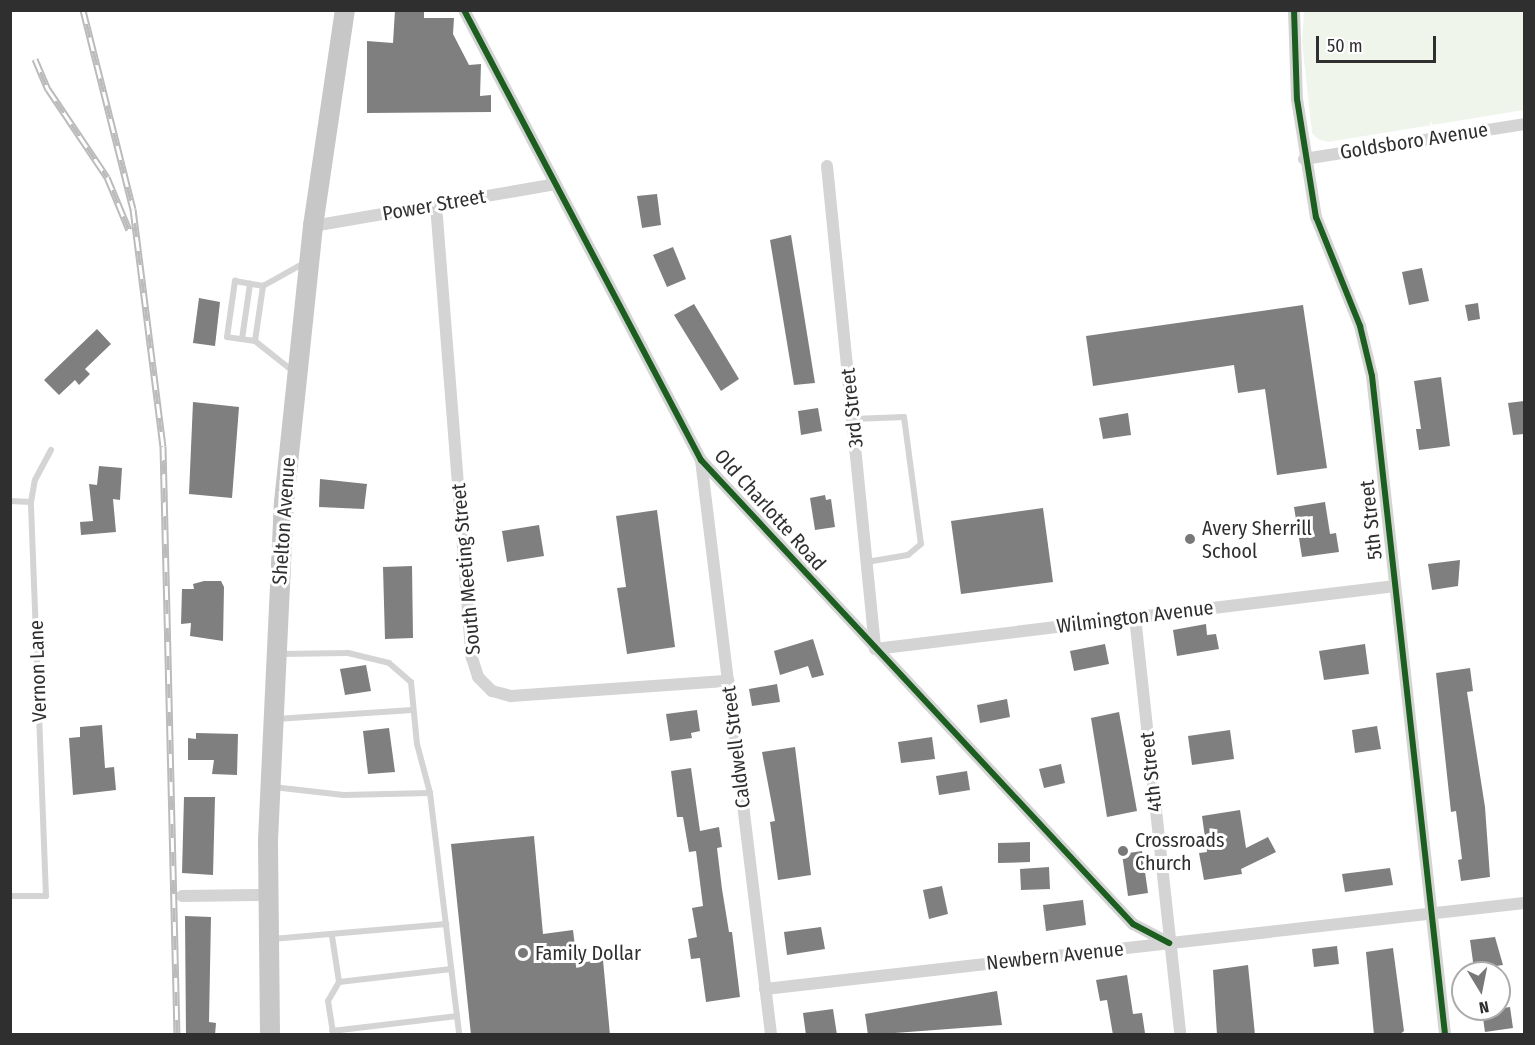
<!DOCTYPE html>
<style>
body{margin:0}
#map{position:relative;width:1535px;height:1045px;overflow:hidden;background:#fff;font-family:"Fira Sans Condensed",sans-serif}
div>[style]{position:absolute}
.green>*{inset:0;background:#f0f5ec}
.building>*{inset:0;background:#7f7f7f}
.lane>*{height:6px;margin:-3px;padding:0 3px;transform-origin:3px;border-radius:3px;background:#d4d4d4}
.street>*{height:12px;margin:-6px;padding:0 6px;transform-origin:6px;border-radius:6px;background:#d4d4d4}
.primary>*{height:20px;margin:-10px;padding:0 10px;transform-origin:10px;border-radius:10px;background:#c7c7c7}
.rail>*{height:7px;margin-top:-3.5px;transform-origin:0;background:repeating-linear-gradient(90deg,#fff 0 14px,#bbb 0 28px);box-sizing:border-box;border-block:2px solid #bbb}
.cycleway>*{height:6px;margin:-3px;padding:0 3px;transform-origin:3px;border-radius:3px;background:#1b5e20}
.dots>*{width:16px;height:16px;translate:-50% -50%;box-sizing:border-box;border:3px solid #fff;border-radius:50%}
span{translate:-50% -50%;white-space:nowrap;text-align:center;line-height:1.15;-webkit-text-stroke:6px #fff;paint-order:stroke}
.street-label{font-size:20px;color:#2f2f2f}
.poi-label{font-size:20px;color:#2f2f2f}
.left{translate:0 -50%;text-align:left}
.frame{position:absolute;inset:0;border:12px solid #2f2f2f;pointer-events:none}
.north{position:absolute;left:1451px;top:961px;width:60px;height:60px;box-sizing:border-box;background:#fff;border:2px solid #acacac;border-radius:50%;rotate:170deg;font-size:16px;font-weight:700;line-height:24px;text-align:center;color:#2f2f2f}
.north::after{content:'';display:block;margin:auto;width:21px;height:27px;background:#787878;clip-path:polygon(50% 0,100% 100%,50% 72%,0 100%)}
.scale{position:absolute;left:1316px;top:36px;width:120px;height:27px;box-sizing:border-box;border:3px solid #2f2f2f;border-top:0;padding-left:8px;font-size:18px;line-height:21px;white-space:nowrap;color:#2f2f2f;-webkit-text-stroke:4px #fff;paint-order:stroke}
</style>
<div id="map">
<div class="green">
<i style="clip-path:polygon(1304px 11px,1524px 11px,1524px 110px,1328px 142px,1318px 139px,1312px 133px,1302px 42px)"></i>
</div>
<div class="building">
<i style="clip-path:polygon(395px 10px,424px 10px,424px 18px,454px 18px,453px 34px,469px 65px,481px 64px,480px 96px,491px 95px,491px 112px,367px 113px,367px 41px,393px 43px)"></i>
<i style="clip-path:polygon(657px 194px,661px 225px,642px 228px,637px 196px)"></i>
<i style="clip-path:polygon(791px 235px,815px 383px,794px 385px,770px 240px)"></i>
<i style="clip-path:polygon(673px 247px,686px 279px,667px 287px,653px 255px)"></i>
<i style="clip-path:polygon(1422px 268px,1429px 301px,1409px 305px,1402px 272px)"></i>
<i style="clip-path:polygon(199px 298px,220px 302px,215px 346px,193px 343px)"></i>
<i style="clip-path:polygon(1478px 303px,1480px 319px,1468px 321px,1465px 305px)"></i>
<i style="clip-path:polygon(694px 304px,739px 379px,721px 391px,674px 315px)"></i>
<i style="clip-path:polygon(1303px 305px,1327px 468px,1277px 475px,1265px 389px,1238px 393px,1234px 365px,1093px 386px,1086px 336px)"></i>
<i style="clip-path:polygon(97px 329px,111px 344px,85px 369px,90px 374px,79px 385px,75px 380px,59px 395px,44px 380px)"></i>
<i style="clip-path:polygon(1441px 377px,1450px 446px,1419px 450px,1416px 429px,1421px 429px,1414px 381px)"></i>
<i style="clip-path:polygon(1524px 401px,1524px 434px,1513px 435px,1508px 403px)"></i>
<i style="clip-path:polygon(193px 402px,239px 407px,232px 498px,189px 494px)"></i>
<i style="clip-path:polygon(818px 408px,822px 431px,801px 435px,798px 411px)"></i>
<i style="clip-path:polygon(1128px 413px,1131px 435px,1103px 439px,1099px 418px)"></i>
<i style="clip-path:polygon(99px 466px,122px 468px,120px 500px,113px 499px,116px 532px,81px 535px,80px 522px,93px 521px,89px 484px,97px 485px)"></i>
<i style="clip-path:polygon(320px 479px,367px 484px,364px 509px,319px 507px)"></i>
<i style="clip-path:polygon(825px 495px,826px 500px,831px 499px,835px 527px,815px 530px,810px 498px)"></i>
<i style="clip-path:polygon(1325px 502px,1330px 534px,1336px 533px,1339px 552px,1302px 557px,1294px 507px)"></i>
<i style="clip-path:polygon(1043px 508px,1053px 582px,961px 594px,951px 521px)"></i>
<i style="clip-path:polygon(657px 510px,675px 647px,627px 654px,617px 588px,626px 587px,616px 516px)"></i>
<i style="clip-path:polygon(539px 525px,544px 556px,507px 562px,502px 531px)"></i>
<i style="clip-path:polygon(1460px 560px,1458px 586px,1432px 590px,1428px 564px)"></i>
<i style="clip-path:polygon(412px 566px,413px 638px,385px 639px,383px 567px)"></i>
<i style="clip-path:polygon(204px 581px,221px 581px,224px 587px,223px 641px,190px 636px,191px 623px,181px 624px,182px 589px,194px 589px,193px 584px)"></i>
<i style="clip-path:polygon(1206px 624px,1207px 635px,1216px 634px,1219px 649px,1177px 656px,1173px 630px)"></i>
<i style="clip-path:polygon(813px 639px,824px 675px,812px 678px,808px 666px,780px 675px,774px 651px)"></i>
<i style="clip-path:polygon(1105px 644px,1109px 664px,1074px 671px,1070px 651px)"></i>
<i style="clip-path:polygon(1365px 644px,1369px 674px,1324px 680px,1319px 651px)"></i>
<i style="clip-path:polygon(366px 665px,371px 691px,345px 695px,340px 669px)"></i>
<i style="clip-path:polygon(1470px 668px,1473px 691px,1467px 692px,1485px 807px,1490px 877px,1461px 881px,1458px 860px,1462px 859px,1456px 811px,1451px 812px,1436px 673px)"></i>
<i style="clip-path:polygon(777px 684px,780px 702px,752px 706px,749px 689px)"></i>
<i style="clip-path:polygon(1007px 699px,1010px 717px,980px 723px,977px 705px)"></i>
<i style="clip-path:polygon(697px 710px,700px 731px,691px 733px,692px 738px,670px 741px,666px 714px)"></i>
<i style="clip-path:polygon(1119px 712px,1137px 811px,1107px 817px,1091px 718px)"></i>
<i style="clip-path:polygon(102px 725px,105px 768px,114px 767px,116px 790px,73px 795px,69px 738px,80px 737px,80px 727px)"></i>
<i style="clip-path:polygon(1377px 726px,1381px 749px,1355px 753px,1352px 730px)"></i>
<i style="clip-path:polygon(389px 728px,395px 772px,368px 774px,363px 731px)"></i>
<i style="clip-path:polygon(1230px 730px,1234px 759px,1192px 765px,1188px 736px)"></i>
<i style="clip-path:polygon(196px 733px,238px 734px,237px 775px,212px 774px,214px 760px,188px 760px,188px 738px,196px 739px)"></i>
<i style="clip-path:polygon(932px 737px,935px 759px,901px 763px,898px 742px)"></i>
<i style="clip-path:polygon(795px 747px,811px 875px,778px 880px,770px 822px,775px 821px,762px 752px)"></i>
<i style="clip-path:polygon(1061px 764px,1065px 783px,1044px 788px,1039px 769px)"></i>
<i style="clip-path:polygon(691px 768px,700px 831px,719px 827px,722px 847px,717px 848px,722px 889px,729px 932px,732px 932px,740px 997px,706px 1002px,700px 958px,691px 959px,688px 939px,697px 937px,692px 908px,703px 906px,696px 851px,689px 852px,683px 817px,677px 817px,671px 771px)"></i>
<i style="clip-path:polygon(967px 771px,970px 790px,939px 795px,936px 776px)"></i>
<i style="clip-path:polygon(184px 797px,215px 797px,213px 875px,182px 873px)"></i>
<i style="clip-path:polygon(1240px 810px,1246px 848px,1268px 837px,1276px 852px,1241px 869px,1242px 874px,1204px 880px,1199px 853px,1207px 852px,1202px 816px)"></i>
<i style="clip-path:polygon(534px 836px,543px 934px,573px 930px,577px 963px,603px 960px,610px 1035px,471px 1035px,451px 844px)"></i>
<i style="clip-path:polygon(1030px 842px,1030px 862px,998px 863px,998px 843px)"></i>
<i style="clip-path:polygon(1142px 851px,1148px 893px,1128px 896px,1122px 854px)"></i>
<i style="clip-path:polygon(1049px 867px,1050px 889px,1021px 890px,1020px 869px)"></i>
<i style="clip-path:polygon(1390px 868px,1393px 885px,1345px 892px,1342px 874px)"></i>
<i style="clip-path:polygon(942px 886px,948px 914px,929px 919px,923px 890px)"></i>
<i style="clip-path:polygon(1083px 900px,1086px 925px,1046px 931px,1043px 905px)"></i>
<i style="clip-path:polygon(185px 916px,211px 917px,209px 1022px,216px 1023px,215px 1035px,186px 1035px)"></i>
<i style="clip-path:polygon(821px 927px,825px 949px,787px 955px,784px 932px)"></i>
<i style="clip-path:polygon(1495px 937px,1503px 965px,1474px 969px,1470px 940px)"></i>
<i style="clip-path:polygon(1337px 946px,1339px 964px,1314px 967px,1312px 949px)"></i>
<i style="clip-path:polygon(1393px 948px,1404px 1031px,1399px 1035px,1374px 1035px,1366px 952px)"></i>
<i style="clip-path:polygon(1248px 965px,1255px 1035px,1217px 1035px,1213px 970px)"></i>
<i style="clip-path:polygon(1127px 975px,1133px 1014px,1142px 1013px,1145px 1033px,1113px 1035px,1107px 1000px,1100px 1001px,1096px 980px)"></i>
<i style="clip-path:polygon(997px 991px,1002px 1025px,868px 1035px,865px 1014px)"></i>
<i style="clip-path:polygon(1510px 1007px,1513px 1028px,1485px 1032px,1482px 1011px)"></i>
<i style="clip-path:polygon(833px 1009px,837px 1035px,806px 1035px,803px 1013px)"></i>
</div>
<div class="lane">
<i style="left:242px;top:339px;width:56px;rotate:-81.7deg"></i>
<i style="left:255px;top:341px;width:56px;rotate:-81.7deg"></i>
<i style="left:294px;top:372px;width:50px;rotate:-141.5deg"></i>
<i style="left:255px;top:341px;width:28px;rotate:-172deg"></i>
<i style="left:227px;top:337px;width:57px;rotate:-81.9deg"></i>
<i style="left:235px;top:281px;width:28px;rotate:10deg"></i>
<i style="left:263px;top:286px;width:49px;rotate:-29.2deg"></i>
<i style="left:853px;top:419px;width:51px;rotate:-2.2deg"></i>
<i style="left:904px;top:417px;width:128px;rotate:82.4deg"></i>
<i style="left:921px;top:544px;width:17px;rotate:140deg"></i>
<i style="left:908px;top:555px;width:42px;rotate:170.3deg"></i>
<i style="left:10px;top:501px;width:21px;rotate:3deg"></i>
<i style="left:281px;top:654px;width:67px;rotate:-0.9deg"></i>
<i style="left:348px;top:653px;width:42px;rotate:13.7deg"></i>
<i style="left:389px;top:663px;width:29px;rotate:41deg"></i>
<i style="left:411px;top:682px;width:62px;rotate:84.5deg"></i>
<i style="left:417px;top:744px;width:51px;rotate:75.1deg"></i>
<i style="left:276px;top:719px;width:137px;rotate:-3.8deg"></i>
<i style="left:273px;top:787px;width:71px;rotate:6.4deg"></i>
<i style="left:344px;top:795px;width:86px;rotate:-1.3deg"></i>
<i style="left:430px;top:793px;width:243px;rotate:83.1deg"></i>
<i style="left:10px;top:896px;width:36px"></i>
<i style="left:46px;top:896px;width:394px;rotate:-92.2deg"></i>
<i style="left:31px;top:502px;width:22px;rotate:-80deg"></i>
<i style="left:35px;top:480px;width:34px;rotate:-62deg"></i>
<i style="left:332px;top:936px;width:47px;rotate:81.3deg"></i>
<i style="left:339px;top:982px;width:22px;rotate:120deg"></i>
<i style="left:328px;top:1001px;width:33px;rotate:81deg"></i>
<i style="left:272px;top:939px;width:175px;rotate:-4.9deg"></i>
<i style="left:339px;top:982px;width:113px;rotate:-6.6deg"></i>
<i style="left:332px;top:1031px;width:126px;rotate:-6.8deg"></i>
</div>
<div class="street">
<i style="left:464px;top:10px;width:509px;rotate:62.23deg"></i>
<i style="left:701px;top:460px;width:634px;rotate:47.05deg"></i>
<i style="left:1133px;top:924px;width:41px;rotate:27.8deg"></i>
<i style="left:1294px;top:10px;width:89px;rotate:88.1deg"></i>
<i style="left:1297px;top:99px;width:120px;rotate:80.9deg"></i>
<i style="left:1316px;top:217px;width:118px;rotate:68deg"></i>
<i style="left:1360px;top:326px;width:51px;rotate:76.5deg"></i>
<i style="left:1372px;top:376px;width:662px;rotate:83.67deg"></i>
<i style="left:1304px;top:159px;width:223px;rotate:-9deg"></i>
<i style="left:827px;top:166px;width:485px;rotate:84.3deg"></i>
<i style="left:875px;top:649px;width:524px;rotate:-6.91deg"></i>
<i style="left:436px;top:205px;width:454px;rotate:85.5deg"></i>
<i style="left:472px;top:658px;width:20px;rotate:72deg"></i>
<i style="left:478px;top:677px;width:20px;rotate:45deg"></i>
<i style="left:492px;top:691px;width:20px;rotate:15deg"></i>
<i style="left:511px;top:696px;width:218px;rotate:-4deg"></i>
<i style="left:313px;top:226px;width:246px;rotate:-9.8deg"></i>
<i style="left:701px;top:460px;width:578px;rotate:83.05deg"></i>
<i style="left:1135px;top:617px;width:419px;rotate:83.8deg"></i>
<i style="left:182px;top:896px;width:86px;rotate:-0.7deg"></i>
<i style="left:765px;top:989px;width:764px;rotate:-6.46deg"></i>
</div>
<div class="primary">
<i style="left:270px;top:1034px;width:194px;rotate:-90.6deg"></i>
<i style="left:268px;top:840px;width:338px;rotate:-87.3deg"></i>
<i style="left:284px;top:502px;width:278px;rotate:-84deg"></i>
<i style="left:313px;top:226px;width:218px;rotate:-81.6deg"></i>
</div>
<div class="rail">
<i style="left:83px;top:10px;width:205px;rotate:75.9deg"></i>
<i style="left:133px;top:209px;width:239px;rotate:82.8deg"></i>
<i style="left:163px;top:446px;width:588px;rotate:88.64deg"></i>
<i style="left:35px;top:59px;width:33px;rotate:67deg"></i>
<i style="left:48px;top:89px;width:106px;rotate:56.2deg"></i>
<i style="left:107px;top:177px;width:57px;rotate:67.5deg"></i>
</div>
<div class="cycleway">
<i style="left:464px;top:10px;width:509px;rotate:62.23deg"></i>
<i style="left:701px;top:460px;width:634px;rotate:47.05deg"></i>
<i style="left:1133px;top:924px;width:41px;rotate:27.8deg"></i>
<i style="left:1294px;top:10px;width:89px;rotate:88.1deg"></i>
<i style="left:1297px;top:99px;width:120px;rotate:80.9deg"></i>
<i style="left:1316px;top:217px;width:118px;rotate:68deg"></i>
<i style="left:1360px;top:326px;width:51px;rotate:76.5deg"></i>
<i style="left:1372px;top:376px;width:662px;rotate:83.67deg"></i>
</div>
<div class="dots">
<i style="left:1190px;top:539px;background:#787878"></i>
<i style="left:1123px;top:851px;background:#787878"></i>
<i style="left:523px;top:953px;background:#787878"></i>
</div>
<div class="street-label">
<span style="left:1414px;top:141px;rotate:-9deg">Goldsboro Avenue</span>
<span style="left:434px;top:205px;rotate:-10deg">Power Street</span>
<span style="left:852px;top:408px;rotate:-96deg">3rd Street</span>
<span style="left:770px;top:510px;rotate:48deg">Old Charlotte Road</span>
<span style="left:1371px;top:520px;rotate:-96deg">5th Street</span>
<span style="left:284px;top:521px;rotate:-86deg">Shelton Avenue</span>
<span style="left:466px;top:569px;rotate:-95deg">South Meeting Street</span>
<span style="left:1135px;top:617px;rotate:-7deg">Wilmington Avenue</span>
<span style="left:38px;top:671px;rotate:-92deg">Vernon Lane</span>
<span style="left:736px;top:747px;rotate:-97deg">Caldwell Street</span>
<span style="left:1151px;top:772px;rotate:-96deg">4th Street</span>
<span style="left:1055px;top:956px;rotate:-6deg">Newbern Avenue</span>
</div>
<div class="poi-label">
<span class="left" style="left:1202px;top:540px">Avery Sherrill<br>School</span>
<span class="left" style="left:1135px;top:852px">Crossroads<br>Church</span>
<span class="left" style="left:535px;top:953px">Family Dollar</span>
</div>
<div class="frame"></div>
<div class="north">N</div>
<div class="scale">50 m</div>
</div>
